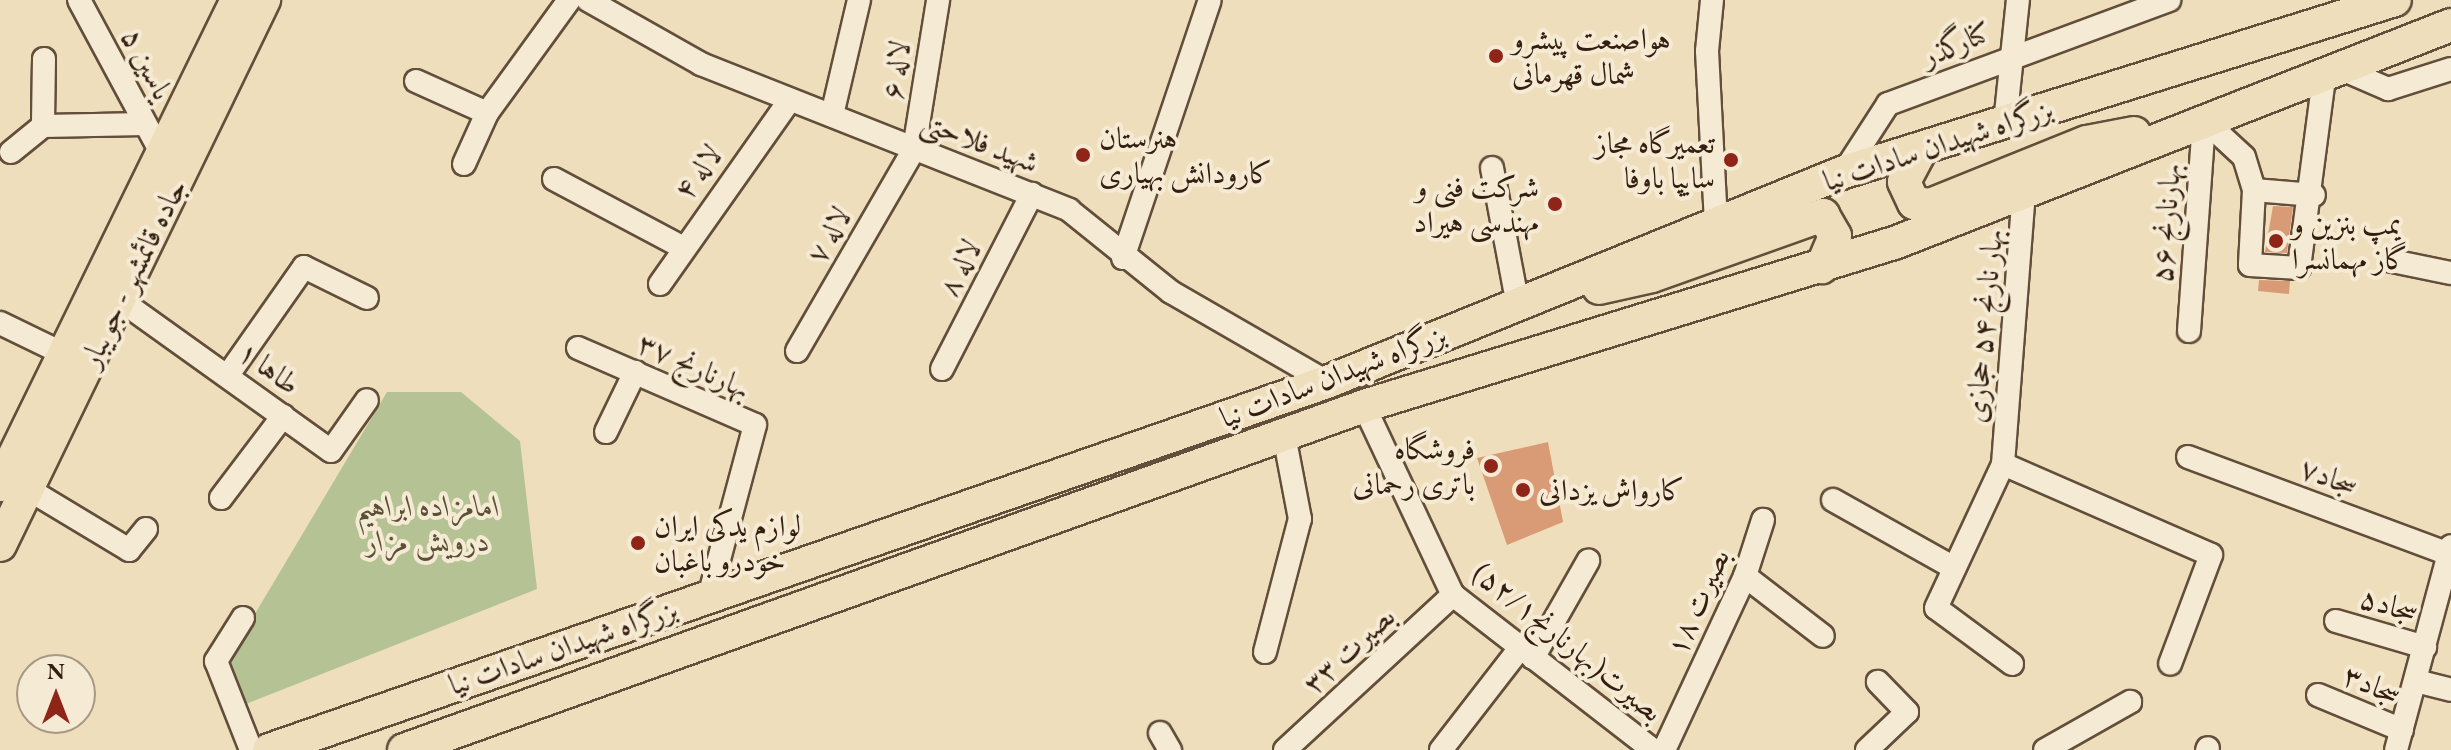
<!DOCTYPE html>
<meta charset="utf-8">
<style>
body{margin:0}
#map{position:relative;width:2451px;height:750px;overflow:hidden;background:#efdebc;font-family:"EB Garamond",Amiri,serif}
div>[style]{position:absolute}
.green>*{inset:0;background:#b4c294}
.building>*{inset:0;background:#d99b75}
.roads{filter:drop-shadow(2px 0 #624e3a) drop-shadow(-2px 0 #624e3a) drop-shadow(0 2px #624e3a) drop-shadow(0 -2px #624e3a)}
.minor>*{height:22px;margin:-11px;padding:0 11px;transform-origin:11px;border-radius:11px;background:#f5ead3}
.highway>*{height:32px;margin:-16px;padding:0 16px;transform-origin:16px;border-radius:16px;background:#efdebc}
.dots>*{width:22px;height:22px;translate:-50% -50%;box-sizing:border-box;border:4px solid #f5ead3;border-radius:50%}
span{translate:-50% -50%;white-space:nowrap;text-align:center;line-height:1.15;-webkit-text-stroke:8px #f5ead3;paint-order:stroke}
.poi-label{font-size:30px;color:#331e0f}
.left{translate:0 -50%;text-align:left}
.right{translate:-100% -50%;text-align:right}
.street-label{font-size:30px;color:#331e0f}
.park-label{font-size:30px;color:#5a4f37;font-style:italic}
.north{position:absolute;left:16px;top:654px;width:80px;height:80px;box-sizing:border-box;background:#f5ead3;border:2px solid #a79885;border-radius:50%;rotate:0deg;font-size:22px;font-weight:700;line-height:32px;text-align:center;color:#331e0f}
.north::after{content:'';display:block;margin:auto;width:28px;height:36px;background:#8f2418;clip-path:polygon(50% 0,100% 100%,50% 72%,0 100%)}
</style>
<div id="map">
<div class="green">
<i style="clip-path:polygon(387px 392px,461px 392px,520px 441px,537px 589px,241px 706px,227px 661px)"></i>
</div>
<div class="building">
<i style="clip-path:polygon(2273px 206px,2293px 207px,2287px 253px,2265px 252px)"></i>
<i style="clip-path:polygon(2259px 280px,2290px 281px,2289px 294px,2258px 291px)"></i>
<i style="clip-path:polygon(1548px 442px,1563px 522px,1507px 545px,1477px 458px)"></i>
</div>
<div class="roads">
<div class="minor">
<i style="left:79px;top:0;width:177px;rotate:61.7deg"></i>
<i style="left:588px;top:0;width:130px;rotate:29.5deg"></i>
<i style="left:701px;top:64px;width:396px;rotate:21.6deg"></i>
<i style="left:1069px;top:210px;width:131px;rotate:38.8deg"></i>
<i style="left:1171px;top:292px;width:180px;rotate:30deg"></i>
<i style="left:1712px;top:0;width:51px;rotate:95.6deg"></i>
<i style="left:1707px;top:51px;width:173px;rotate:87deg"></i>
<i style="left:44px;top:59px;width:67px;rotate:90.9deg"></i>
<i style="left:43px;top:126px;width:102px;rotate:-1.1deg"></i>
<i style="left:2337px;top:67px;width:56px;rotate:23.3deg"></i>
<i style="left:2388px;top:89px;width:66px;rotate:-17.6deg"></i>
<i style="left:416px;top:81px;width:78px;rotate:24.3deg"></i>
<i style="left:487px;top:113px;width:140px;rotate:-54deg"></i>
<i style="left:832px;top:115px;width:118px;rotate:-76.8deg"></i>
<i style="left:2204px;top:120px;width:54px;rotate:42.8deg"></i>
<i style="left:2244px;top:157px;width:34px;rotate:73deg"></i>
<i style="left:2254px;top:190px;width:75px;rotate:93.1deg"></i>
<i style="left:2250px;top:265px;width:49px;rotate:3.5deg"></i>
<i style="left:2299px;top:268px;width:199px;rotate:-82.5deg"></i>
<i style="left:2005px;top:123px;width:124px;rotate:-84deg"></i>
<i style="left:11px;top:152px;width:41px;rotate:-39.1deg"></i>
<i style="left:464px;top:164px;width:56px;rotate:-65.7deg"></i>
<i style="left:1492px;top:168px;width:139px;rotate:79.3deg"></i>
<i style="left:1844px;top:172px;width:81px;rotate:-57.1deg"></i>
<i style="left:1888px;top:104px;width:300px;rotate:-20.3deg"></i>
<i style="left:554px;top:179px;width:143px;rotate:28deg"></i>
<i style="left:2254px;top:190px;width:60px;rotate:4.8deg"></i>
<i style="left:1123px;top:258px;width:272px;rotate:-71.4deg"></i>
<i style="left:2392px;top:261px;width:60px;rotate:11.5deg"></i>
<i style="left:660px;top:284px;width:225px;rotate:-54.8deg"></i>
<i style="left:120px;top:300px;width:259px;rotate:35.6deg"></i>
<i style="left:331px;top:451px;width:62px;rotate:-54.8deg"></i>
<i style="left:0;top:323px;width:73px;rotate:25.9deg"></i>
<i style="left:2189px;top:331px;width:212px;rotate:-85.9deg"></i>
<i style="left:578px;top:348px;width:193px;rotate:23.5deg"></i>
<i style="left:755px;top:425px;width:178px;rotate:105deg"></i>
<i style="left:797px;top:351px;width:233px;rotate:-59.9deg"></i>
<i style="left:914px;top:149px;width:151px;rotate:-80.8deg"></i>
<i style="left:942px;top:369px;width:197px;rotate:-62.8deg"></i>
<i style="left:228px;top:375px;width:132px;rotate:-54.9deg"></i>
<i style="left:304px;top:267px;width:70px;rotate:26.2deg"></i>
<i style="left:1364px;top:406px;width:209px;rotate:64.8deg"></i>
<i style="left:1453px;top:595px;width:253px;rotate:37.8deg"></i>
<i style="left:606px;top:432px;width:67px;rotate:-64.2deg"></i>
<i style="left:2188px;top:457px;width:278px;rotate:20.4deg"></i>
<i style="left:2003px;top:464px;width:227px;rotate:23.6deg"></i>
<i style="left:2211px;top:555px;width:116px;rotate:110.6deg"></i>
<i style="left:28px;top:489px;width:118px;rotate:31.1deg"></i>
<i style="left:129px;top:550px;width:27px;rotate:-51deg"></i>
<i style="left:221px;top:498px;width:103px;rotate:-52.9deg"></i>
<i style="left:1833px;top:500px;width:139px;rotate:29.3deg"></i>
<i style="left:1745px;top:576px;width:98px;rotate:37.6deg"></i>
<i style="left:243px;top:618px;width:51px;rotate:122.1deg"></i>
<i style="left:216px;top:661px;width:96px;rotate:68.5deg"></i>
<i style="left:2336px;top:621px;width:93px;rotate:16.3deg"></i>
<i style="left:1265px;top:652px;width:138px;rotate:-75.3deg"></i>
<i style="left:1300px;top:519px;width:86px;rotate:-100.8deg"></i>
<i style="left:1533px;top:658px;width:112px;rotate:-60.4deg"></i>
<i style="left:2012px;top:664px;width:94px;rotate:-143.6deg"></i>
<i style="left:1936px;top:608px;width:159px;rotate:-65deg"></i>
<i style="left:2003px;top:464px;width:272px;rotate:-85.6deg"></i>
<i style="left:2416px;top:681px;width:36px;rotate:14deg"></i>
<i style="left:2318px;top:695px;width:91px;rotate:22.6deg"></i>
<i style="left:1160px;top:733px;width:20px;rotate:60deg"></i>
<i style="left:1285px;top:750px;width:229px;rotate:-42.7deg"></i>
<i style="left:1441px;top:750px;width:129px;rotate:-52.2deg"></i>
<i style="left:1664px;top:750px;width:192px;rotate:-65deg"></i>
<i style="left:1745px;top:576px;width:59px;rotate:-72.2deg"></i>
<i style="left:1867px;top:750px;width:55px;rotate:-43.5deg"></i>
<i style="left:1907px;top:712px;width:42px;rotate:-134deg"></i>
<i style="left:2045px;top:750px;width:98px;rotate:-29.5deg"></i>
<i style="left:2207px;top:750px;width:2px;rotate:-63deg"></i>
<i style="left:2396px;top:750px;width:211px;rotate:-74.9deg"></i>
</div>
<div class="highway">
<i style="left:1922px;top:148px;width:38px;rotate:118deg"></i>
<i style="left:1904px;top:182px;width:23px;rotate:65deg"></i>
<i style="left:1914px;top:203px;width:16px;rotate:7deg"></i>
<i style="left:1930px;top:205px;width:169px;rotate:-21.9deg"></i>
<i style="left:2087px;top:142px;width:48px;rotate:-10.8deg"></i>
<i style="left:1599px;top:288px;width:54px;rotate:-12.8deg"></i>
<i style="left:1652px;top:276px;width:182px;rotate:-19.6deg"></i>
<i style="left:1823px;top:215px;width:24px;rotate:60deg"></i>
<i style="left:1835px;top:236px;width:34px;rotate:113deg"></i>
<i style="left:0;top:485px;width:540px;rotate:-63.96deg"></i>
<i style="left:0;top:545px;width:606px;rotate:-64.15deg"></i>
<i style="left:269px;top:750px;width:1120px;rotate:-19.18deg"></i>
<i style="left:1327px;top:382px;width:558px;rotate:-22.11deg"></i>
<i style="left:1844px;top:172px;width:577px;rotate:-17.34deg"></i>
<i style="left:404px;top:750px;width:1020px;rotate:-19.71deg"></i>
<i style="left:1364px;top:406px;width:558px;rotate:-17.1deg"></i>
<i style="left:1897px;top:242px;width:595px;rotate:-21.39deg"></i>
</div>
</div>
<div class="dots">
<i style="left:1496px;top:56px;background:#8f2418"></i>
<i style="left:1083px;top:155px;background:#8f2418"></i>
<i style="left:1731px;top:160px;background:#8f2418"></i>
<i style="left:1555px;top:204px;background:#8f2418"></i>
<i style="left:2276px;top:241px;background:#8f2418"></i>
<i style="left:1491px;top:466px;background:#8f2418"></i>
<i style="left:1523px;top:490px;background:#8f2418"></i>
<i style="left:638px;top:543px;background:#8f2418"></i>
</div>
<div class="poi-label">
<span class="left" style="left:1512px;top:56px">هواصنعت پیشرو<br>شمال قهرمانی</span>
<span class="left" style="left:1099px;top:155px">هنرستان<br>کارودانش بهیاری</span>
<span class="right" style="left:1715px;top:160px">تعمیرگاه مجاز<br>سایپا باوفا</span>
<span class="right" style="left:1539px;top:204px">شرکت فنی و<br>مهندسی هیراد</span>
<span class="left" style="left:2292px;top:241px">پمپ بنزین و<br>گاز مهمانسرا</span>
<span class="right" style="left:1475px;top:466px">فروشگاه<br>باتری رحمانی</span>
<span class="left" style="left:1539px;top:490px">کارواش یزدانی</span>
<span class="left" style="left:654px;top:543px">لوازم یدکی ایران<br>خودرو باغبان</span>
</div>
<div class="street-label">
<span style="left:1956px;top:44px;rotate:-22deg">کنارگذر</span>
<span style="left:147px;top:64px;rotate:62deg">یاسین ۵</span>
<span style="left:896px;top:70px;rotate:-81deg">لاله ۶</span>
<span style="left:980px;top:142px;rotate:21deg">شهید فلاحتی</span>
<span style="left:1938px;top:145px;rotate:-18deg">بزرگراه شهیدان سادات نیا</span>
<span style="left:698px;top:172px;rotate:-53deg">لاله ۴</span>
<span style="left:2166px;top:223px;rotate:-86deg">بهارنارنج ۵۶</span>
<span style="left:829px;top:235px;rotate:-60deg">لاله ۷</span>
<span style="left:960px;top:268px;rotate:-63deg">لاله ۸</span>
<span style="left:133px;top:273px;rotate:-64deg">جاده قائمشهر - جویبار</span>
<span style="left:1984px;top:326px;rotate:-85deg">بهار نارنج ۵۴ حجازی</span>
<span style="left:694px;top:366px;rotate:24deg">بهارنارنج ۳۷</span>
<span style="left:269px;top:368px;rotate:36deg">طاها ۱</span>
<span style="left:1333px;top:376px;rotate:-21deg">بزرگراه شهیدان سادات نیا</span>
<span style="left:2329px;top:477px;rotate:20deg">سجاد۷</span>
<span style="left:1698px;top:602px;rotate:-66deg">بصیرت ۱۸</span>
<span style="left:2389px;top:605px;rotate:16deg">سجاد۵</span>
<span style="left:1568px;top:642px;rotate:39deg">بصیرت(بهارنارنج۵۲/۱)</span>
<span style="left:563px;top:647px;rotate:-19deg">بزرگراه شهیدان سادات نیا</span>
<span style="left:1349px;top:650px;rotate:-43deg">بصیرت ۳۳</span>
<span style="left:2372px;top:685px;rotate:23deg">سجاد۳</span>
</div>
<div class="park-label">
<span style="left:428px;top:523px">امامزاده ابراهیم<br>درویش مزار</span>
</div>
<div class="north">N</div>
</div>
